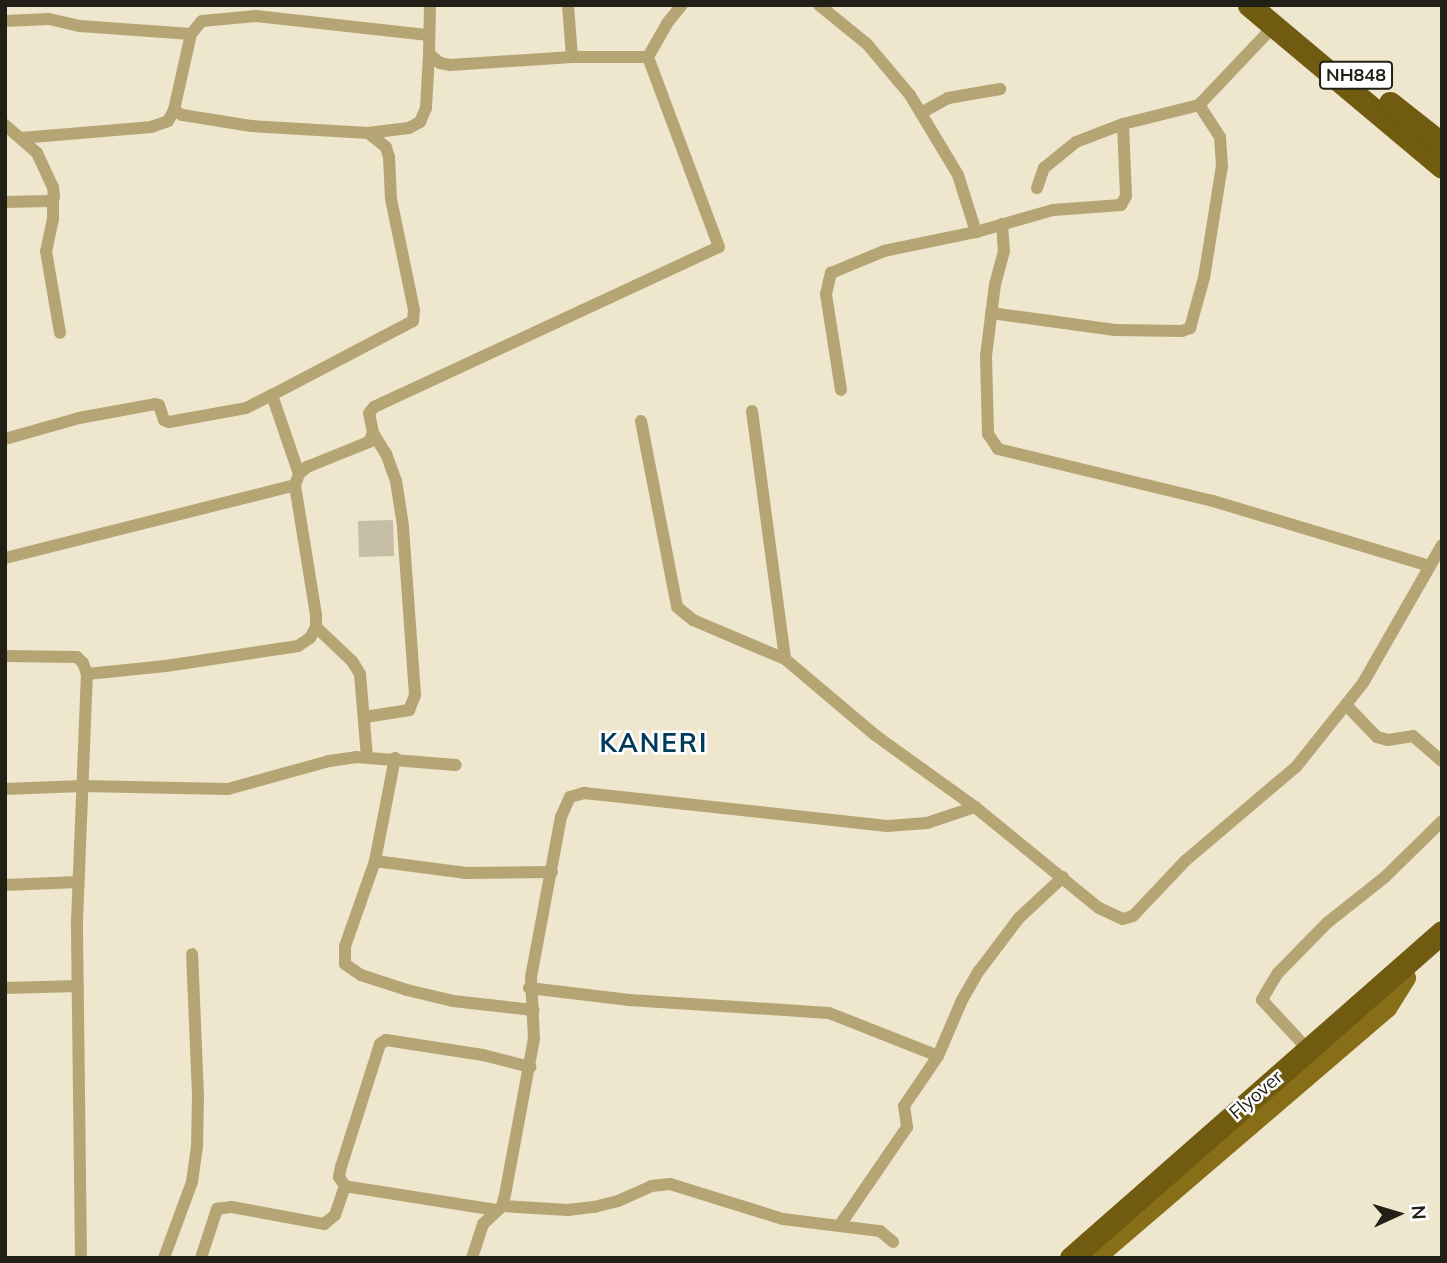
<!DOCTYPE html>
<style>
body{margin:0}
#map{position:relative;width:1447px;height:1263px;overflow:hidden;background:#eee6cd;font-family:Mulish,sans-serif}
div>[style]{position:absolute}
.building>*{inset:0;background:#c6bda6}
.street>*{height:12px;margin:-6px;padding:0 6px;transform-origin:6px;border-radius:6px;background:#b6a574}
.primary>*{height:19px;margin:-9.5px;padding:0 9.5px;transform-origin:9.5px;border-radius:9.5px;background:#876e17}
.highway>*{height:23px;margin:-11.5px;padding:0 11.5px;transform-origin:11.5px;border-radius:11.5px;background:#705b11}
span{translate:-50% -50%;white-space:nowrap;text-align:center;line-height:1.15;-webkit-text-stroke:5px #fff;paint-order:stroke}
.shield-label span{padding:2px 5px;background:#fff;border:2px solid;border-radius:5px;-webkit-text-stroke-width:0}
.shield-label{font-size:18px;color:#221f16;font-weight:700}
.street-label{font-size:19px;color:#221f16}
.district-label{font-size:26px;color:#003a5b;font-weight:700;letter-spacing:2px}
.frame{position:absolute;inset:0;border:7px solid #221f16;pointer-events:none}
.north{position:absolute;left:1363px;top:1179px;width:70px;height:70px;-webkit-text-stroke:5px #fff;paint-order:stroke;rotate:86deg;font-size:19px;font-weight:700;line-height:28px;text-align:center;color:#221f16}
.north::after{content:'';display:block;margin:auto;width:24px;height:32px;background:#221f16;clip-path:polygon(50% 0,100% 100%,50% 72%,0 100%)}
</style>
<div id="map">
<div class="building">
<i style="clip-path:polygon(393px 520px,394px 556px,359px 557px,358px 521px)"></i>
</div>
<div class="street">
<i style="left:430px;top:5px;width:49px;rotate:91.2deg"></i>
<i style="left:429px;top:54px;width:14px;rotate:39deg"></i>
<i style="left:440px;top:63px;width:10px;rotate:11deg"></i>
<i style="left:450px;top:65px;width:122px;rotate:-3.8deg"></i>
<i style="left:572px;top:57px;width:76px"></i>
<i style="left:568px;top:5px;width:52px;rotate:85.6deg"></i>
<i style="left:819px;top:5px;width:62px;rotate:39.1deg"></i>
<i style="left:867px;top:44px;width:67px;rotate:49.9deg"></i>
<i style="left:910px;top:95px;width:93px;rotate:59deg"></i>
<i style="left:958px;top:175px;width:60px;rotate:72.5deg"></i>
<i style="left:5px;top:21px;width:44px;rotate:-2.6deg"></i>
<i style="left:49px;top:19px;width:32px;rotate:13deg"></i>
<i style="left:80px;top:26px;width:111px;rotate:4.1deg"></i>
<i style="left:921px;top:113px;width:31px;rotate:-29deg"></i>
<i style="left:948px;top:98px;width:53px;rotate:-9.8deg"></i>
<i style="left:5px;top:125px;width:43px;rotate:41.2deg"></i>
<i style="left:37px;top:153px;width:38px;rotate:65deg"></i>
<i style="left:53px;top:187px;width:10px;rotate:84deg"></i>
<i style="left:54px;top:197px;width:6px;rotate:141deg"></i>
<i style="left:49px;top:201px;width:44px;rotate:178.7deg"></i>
<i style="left:368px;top:133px;width:41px;rotate:-7deg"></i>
<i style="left:409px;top:128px;width:13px;rotate:-29deg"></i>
<i style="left:420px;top:122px;width:15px;rotate:-67deg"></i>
<i style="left:426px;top:108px;width:54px;rotate:-86.8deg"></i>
<i style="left:21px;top:138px;width:130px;rotate:-4.8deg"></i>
<i style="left:151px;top:127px;width:18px;rotate:-19deg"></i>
<i style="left:168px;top:121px;width:13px;rotate:-61deg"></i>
<i style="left:1037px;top:188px;width:21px;rotate:-71deg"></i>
<i style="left:1044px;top:168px;width:41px;rotate:-39.1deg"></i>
<i style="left:1076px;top:142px;width:50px;rotate:-21deg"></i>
<i style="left:1123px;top:124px;width:78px;rotate:-14deg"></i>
<i style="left:1199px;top:105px;width:110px;rotate:-46.5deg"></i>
<i style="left:53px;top:199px;width:20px;rotate:90deg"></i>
<i style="left:53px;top:219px;width:33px;rotate:102deg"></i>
<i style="left:46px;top:251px;width:83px;rotate:80.3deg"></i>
<i style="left:1002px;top:224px;width:27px;rotate:86deg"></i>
<i style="left:1004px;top:251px;width:34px;rotate:105deg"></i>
<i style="left:995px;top:284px;width:73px;rotate:97.1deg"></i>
<i style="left:986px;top:356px;width:78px;rotate:88.5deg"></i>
<i style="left:988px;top:434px;width:18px;rotate:56deg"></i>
<i style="left:998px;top:449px;width:221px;rotate:13.6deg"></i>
<i style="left:1213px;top:501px;width:226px;rotate:16.7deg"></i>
<i style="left:991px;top:313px;width:125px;rotate:7.8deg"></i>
<i style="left:1115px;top:330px;width:67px;rotate:0.9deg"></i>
<i style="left:1182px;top:331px;width:9px;rotate:-21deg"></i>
<i style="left:1190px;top:328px;width:52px;rotate:-74.4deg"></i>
<i style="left:1204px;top:278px;width:113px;rotate:-80.9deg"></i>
<i style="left:1222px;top:166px;width:29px;rotate:-94deg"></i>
<i style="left:1220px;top:137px;width:38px;rotate:-123deg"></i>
<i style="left:841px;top:390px;width:97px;rotate:-98.9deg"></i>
<i style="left:826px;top:294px;width:22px;rotate:-77deg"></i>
<i style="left:831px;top:273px;width:57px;rotate:-22.5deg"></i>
<i style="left:884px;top:251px;width:94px;rotate:-11.7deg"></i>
<i style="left:976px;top:232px;width:80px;rotate:-15.9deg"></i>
<i style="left:1053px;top:210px;width:68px;rotate:-4.2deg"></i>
<i style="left:1121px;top:205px;width:10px;rotate:-61deg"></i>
<i style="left:1126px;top:196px;width:72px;rotate:-92.4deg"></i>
<i style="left:752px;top:411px;width:250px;rotate:82.4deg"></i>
<i style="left:641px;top:421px;width:189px;rotate:79deg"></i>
<i style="left:677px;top:607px;width:21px;rotate:39deg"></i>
<i style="left:693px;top:620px;width:100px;rotate:23deg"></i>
<i style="left:785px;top:659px;width:118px;rotate:40.2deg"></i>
<i style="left:875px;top:735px;width:123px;rotate:35.8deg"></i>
<i style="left:5px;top:439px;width:77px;rotate:-15.8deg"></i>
<i style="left:79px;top:418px;width:77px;rotate:-10.4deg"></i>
<i style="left:155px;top:404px;width:4px;rotate:14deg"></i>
<i style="left:159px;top:405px;width:16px;rotate:72deg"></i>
<i style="left:164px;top:420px;width:5px;rotate:22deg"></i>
<i style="left:169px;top:422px;width:78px;rotate:-10.3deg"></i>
<i style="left:246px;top:408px;width:29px;rotate:-27deg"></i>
<i style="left:299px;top:474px;width:83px;rotate:-108.9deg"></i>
<i style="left:272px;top:395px;width:159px;rotate:-27.7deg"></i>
<i style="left:413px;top:321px;width:11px;rotate:-85deg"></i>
<i style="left:414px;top:310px;width:113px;rotate:-101.7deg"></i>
<i style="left:391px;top:199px;width:42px;rotate:-92.7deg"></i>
<i style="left:389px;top:157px;width:10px;rotate:-107deg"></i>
<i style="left:386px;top:147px;width:23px;rotate:-142deg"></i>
<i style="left:368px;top:133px;width:117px;rotate:-176.6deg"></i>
<i style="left:251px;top:126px;width:70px;rotate:-170.9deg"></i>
<i style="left:182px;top:115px;width:9px;rotate:-148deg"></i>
<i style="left:174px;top:110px;width:78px;rotate:-77.4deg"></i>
<i style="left:191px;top:34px;width:17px;rotate:-50deg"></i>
<i style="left:202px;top:21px;width:54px;rotate:-5.3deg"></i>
<i style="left:256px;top:16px;width:174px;rotate:6.3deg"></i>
<i style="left:5px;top:558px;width:299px;rotate:-14.1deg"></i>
<i style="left:295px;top:485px;width:12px;rotate:-70deg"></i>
<i style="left:299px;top:474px;width:11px;rotate:-41deg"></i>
<i style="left:307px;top:467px;width:67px;rotate:-22deg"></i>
<i style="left:369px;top:442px;width:10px;rotate:-66deg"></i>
<i style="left:373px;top:433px;width:20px;rotate:-101deg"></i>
<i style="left:369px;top:413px;width:8px;rotate:-50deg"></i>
<i style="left:374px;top:407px;width:380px;rotate:-24.9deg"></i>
<i style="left:719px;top:247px;width:203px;rotate:-110.5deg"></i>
<i style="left:648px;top:57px;width:40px;rotate:-60.3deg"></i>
<i style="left:668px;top:22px;width:22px;rotate:-51deg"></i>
<i style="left:316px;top:627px;width:50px;rotate:43.4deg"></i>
<i style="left:352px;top:661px;width:15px;rotate:58deg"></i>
<i style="left:360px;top:674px;width:83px;rotate:85.2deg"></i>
<i style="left:5px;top:656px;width:72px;rotate:0.8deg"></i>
<i style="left:77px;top:657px;width:8px;rotate:45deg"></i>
<i style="left:83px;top:663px;width:12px;rotate:70deg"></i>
<i style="left:87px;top:674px;width:79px;rotate:-5.8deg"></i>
<i style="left:166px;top:666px;width:134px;rotate:-8.6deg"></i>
<i style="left:298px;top:646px;width:14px;rotate:-34deg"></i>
<i style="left:310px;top:638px;width:13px;rotate:-61deg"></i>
<i style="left:316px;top:627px;width:12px;rotate:-90deg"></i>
<i style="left:316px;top:615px;width:132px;rotate:-99.2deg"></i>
<i style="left:1346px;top:705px;width:45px;rotate:45.9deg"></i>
<i style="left:1377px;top:737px;width:11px;rotate:15deg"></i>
<i style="left:1388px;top:740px;width:25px;rotate:-9deg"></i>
<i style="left:1413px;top:736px;width:38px;rotate:41deg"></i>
<i style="left:365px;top:717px;width:45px;rotate:-9deg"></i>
<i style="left:409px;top:710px;width:16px;rotate:-68deg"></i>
<i style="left:415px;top:695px;width:169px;rotate:-94.1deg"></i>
<i style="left:403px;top:526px;width:46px;rotate:-98.8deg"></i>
<i style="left:396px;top:481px;width:29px;rotate:-110deg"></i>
<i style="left:386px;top:454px;width:25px;rotate:-122deg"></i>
<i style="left:395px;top:758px;width:105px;rotate:101deg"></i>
<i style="left:375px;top:861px;width:90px;rotate:109.4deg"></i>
<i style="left:345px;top:946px;width:18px;rotate:90deg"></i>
<i style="left:345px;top:964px;width:19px;rotate:35deg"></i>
<i style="left:361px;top:975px;width:48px;rotate:18.1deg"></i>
<i style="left:407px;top:990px;width:47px;rotate:13.4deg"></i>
<i style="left:453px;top:1001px;width:81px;rotate:6.4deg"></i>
<i style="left:5px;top:789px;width:77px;rotate:-2.2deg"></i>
<i style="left:82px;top:786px;width:146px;rotate:1.2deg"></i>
<i style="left:228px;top:789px;width:105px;rotate:-15.5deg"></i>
<i style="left:329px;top:761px;width:27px;rotate:-8deg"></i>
<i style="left:356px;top:757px;width:100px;rotate:4.6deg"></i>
<i style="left:375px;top:861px;width:92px;rotate:7.5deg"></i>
<i style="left:466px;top:873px;width:86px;rotate:-0.7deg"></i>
<i style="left:5px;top:885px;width:73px;rotate:-2.4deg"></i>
<i style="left:5px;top:988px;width:73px;rotate:-1.6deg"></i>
<i style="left:529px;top:988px;width:101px;rotate:6.8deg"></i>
<i style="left:629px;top:1000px;width:200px;rotate:3.7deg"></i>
<i style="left:829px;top:1013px;width:117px;rotate:21.5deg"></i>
<i style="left:1302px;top:1043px;width:59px;rotate:-132.9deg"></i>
<i style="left:1262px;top:1000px;width:10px;rotate:-61deg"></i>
<i style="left:1267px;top:991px;width:21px;rotate:-59deg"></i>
<i style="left:1278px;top:973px;width:70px;rotate:-45.6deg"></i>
<i style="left:1327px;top:923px;width:74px;rotate:-38.4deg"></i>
<i style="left:1385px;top:877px;width:80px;rotate:-44.5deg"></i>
<i style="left:502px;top:1206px;width:66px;rotate:3.5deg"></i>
<i style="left:568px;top:1210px;width:26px;rotate:-7deg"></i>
<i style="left:594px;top:1207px;width:25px;rotate:-14deg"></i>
<i style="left:618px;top:1201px;width:36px;rotate:-24deg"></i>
<i style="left:651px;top:1186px;width:19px;rotate:-6deg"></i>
<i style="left:670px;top:1184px;width:118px;rotate:17.2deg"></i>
<i style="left:783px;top:1219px;width:98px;rotate:7.1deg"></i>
<i style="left:880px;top:1231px;width:17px;rotate:40deg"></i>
<i style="left:496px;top:1210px;width:153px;rotate:-171deg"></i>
<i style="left:345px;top:1186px;width:11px;rotate:-124deg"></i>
<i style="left:339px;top:1177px;width:10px;rotate:-79deg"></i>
<i style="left:341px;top:1167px;width:129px;rotate:-72.4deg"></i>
<i style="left:380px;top:1044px;width:7px;rotate:-34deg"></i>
<i style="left:386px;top:1040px;width:98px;rotate:8.8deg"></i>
<i style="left:483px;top:1055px;width:49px;rotate:14.3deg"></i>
<i style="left:840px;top:1225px;width:119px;rotate:-55.6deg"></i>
<i style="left:907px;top:1127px;width:21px;rotate:-98deg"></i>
<i style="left:904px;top:1106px;width:60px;rotate:-55.8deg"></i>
<i style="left:938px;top:1056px;width:61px;rotate:-66.8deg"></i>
<i style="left:962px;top:1000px;width:34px;rotate:-60deg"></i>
<i style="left:979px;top:971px;width:66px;rotate:-53deg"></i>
<i style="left:1019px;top:918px;width:60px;rotate:-43deg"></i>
<i style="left:81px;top:1258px;width:337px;rotate:-90.7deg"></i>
<i style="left:77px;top:921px;width:247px;rotate:-87.7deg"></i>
<i style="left:164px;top:1258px;width:81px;rotate:-69.8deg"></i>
<i style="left:192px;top:1182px;width:35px;rotate:-82deg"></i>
<i style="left:197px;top:1147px;width:52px;rotate:-88.9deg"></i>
<i style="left:198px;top:1095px;width:141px;rotate:-92.4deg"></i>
<i style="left:201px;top:1258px;width:52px;rotate:-71.9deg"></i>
<i style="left:217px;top:1209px;width:15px;rotate:-8deg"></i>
<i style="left:232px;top:1207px;width:94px;rotate:10.5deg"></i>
<i style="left:324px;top:1224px;width:14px;rotate:-39deg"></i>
<i style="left:335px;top:1215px;width:31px;rotate:-71deg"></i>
<i style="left:472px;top:1258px;width:36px;rotate:-72deg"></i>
<i style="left:483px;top:1224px;width:26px;rotate:-43deg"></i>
<i style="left:502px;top:1206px;width:11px;rotate:-75deg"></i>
<i style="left:505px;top:1195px;width:159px;rotate:-79.5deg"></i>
<i style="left:534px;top:1039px;width:62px;rotate:-92.8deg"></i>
<i style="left:531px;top:977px;width:163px;rotate:-79.4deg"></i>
<i style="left:561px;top:817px;width:22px;rotate:-66deg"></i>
<i style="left:570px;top:797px;width:15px;rotate:-16deg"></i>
<i style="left:584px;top:793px;width:305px;rotate:6.2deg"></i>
<i style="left:887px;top:826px;width:40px;rotate:-4.3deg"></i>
<i style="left:927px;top:823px;width:51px;rotate:-18.4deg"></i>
<i style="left:975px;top:807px;width:160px;rotate:39.2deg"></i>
<i style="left:1099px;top:908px;width:26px;rotate:25deg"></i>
<i style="left:1123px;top:919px;width:10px;rotate:-17deg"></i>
<i style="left:1133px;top:916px;width:76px;rotate:-46.6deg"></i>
<i style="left:1185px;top:861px;width:145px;rotate:-40.3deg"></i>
<i style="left:1296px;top:767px;width:107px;rotate:-51.4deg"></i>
<i style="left:1363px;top:683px;width:159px;rotate:-60.2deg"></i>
</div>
<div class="primary">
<i style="left:1095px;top:1258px;width:384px;rotate:-40.6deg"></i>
<i style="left:1387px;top:1008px;width:36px;rotate:-58deg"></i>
</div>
<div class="highway">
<i style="left:1249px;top:5px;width:252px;rotate:40deg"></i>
<i style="left:1390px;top:103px;width:66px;rotate:38.3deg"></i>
<i style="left:1071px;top:1258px;width:494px;rotate:-41.3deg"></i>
</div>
<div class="shield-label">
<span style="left:1356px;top:75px">NH848</span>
</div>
<div class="street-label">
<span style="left:1256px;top:1095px;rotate:-41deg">Flyover</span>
</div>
<div class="district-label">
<span style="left:654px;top:743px">KANERI</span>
</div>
<div class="frame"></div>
<div class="north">N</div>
</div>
